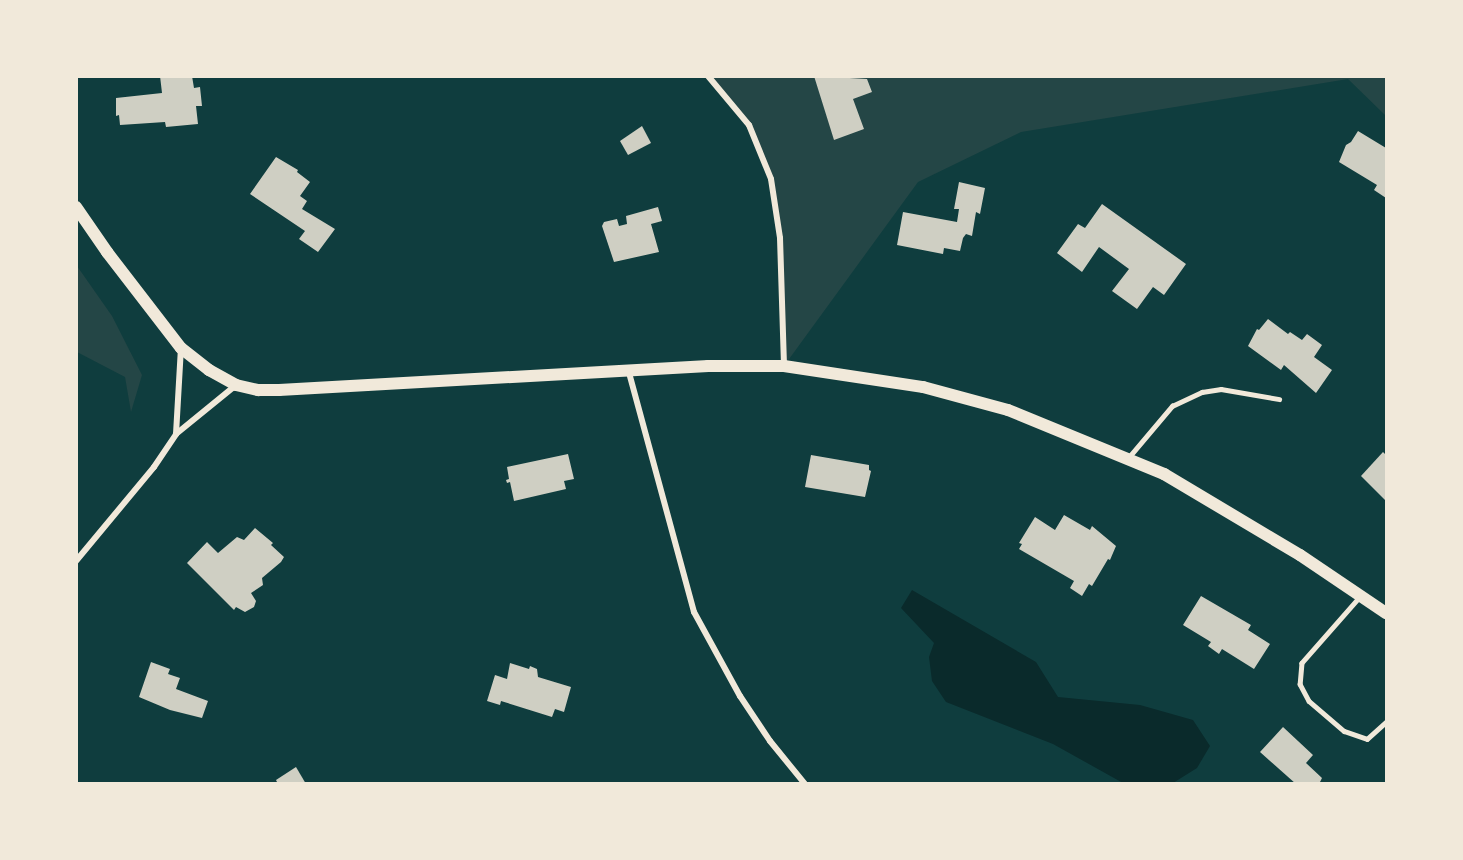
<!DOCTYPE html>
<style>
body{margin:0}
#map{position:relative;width:1463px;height:860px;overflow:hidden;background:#0f3d3e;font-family:"Noto Sans",sans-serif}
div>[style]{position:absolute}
.green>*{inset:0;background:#244646}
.water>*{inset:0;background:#0a2a2b}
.building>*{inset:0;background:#cfcfc3}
.service>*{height:4.5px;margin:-2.25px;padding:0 2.25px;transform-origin:2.25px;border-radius:2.25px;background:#f1e9da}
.minor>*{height:6px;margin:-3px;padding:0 3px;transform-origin:3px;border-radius:3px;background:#f1e9da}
.secondary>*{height:12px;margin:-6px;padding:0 6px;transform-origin:6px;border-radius:6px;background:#f1e9da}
span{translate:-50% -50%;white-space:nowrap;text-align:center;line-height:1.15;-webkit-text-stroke:5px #f1e9da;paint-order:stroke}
.frame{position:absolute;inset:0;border:78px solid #f1e9da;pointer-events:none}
</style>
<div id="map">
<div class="green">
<i style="clip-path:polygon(708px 77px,1386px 77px,1386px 116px,1348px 79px,1021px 132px,918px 182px,784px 366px,780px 238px,771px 179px,749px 125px)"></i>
<i style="clip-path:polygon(77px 266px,112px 316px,142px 375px,131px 412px,125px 377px,77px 352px)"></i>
</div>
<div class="water">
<i style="clip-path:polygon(912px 590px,1036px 662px,1058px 697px,1140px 705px,1193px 720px,1210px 746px,1197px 768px,1173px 783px,1123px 783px,1053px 744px,946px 702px,932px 681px,929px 657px,934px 643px,901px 608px)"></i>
</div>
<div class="building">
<i style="clip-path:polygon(160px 76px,192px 76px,194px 88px,200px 87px,202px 106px,196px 106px,198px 124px,166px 127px,165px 122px,120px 125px,119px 115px,116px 116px,116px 98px,162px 93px)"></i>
<i style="clip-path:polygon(814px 76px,867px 79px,872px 92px,853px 99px,864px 129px,834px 140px)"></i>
<i style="clip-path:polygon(642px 126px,651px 143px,628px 155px,620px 141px)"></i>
<i style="clip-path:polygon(1358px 131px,1386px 148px,1386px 198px,1374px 190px,1377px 185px,1339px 162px,1346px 145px,1351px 142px)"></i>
<i style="clip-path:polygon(276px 157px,298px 170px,297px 172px,310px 182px,300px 196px,307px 201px,302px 209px,335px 229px,318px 252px,299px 239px,305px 231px,250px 194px)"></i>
<i style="clip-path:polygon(959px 182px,985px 188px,980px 214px,976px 212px,972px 236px,966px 234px,963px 238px,960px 251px,944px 248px,943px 254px,897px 245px,903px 212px,957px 222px,959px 209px,954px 209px)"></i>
<i style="clip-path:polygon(1102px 204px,1186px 264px,1164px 295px,1153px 287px,1137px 309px,1112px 291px,1129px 269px,1099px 247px,1082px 272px,1057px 253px,1078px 224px,1085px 228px)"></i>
<i style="clip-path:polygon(658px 207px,662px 221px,651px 224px,659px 252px,614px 262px,602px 226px,604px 222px,617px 219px,619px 226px,627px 224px,626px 216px)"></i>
<i style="clip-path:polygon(1268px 319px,1288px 334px,1290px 332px,1302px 340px,1307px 334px,1322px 345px,1314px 357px,1332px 370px,1316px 393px,1284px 365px,1281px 370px,1248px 346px,1257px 329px,1259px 330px)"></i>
<i style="clip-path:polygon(1383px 452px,1386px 455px,1386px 501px,1361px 476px)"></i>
<i style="clip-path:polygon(568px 454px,574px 479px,564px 481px,566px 489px,514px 501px,510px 482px,507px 483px,506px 480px,509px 479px,507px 467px)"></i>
<i style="clip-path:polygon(811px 455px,869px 465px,869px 470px,871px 471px,865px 497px,805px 487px)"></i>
<i style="clip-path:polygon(1064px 515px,1090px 530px,1092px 526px,1116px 546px,1110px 560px,1108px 559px,1092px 586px,1089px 584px,1082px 596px,1070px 588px,1074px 581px,1019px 549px,1022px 544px,1019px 543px,1035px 517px,1055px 530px)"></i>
<i style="clip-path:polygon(255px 528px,273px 543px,271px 545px,284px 557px,281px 562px,262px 578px,263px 585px,251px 593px,256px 601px,254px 607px,245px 612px,236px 607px,234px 610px,187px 563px,207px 542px,218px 553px,237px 537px,244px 540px)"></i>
<i style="clip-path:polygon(1201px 596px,1251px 625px,1248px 630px,1270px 644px,1254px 669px,1222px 649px,1219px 654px,1208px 646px,1211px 642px,1183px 625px)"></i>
<i style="clip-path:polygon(151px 662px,170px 669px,168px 674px,180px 678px,176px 689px,208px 701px,202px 718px,170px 710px,139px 697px)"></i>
<i style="clip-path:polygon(510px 663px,529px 669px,530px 666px,537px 669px,538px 677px,571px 687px,564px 712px,555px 709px,552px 717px,501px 701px,500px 705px,487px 701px,495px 675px,507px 679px)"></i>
<i style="clip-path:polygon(1283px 727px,1313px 755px,1306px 763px,1322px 778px,1319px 784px,1296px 784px,1260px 752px)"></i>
<i style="clip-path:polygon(296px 767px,306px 784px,278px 784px,276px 780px)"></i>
</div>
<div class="service">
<i style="left:1129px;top:457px;width:67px;rotate:-49.9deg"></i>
<i style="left:1172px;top:406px;width:33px;rotate:-25deg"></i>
<i style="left:1202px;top:392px;width:19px;rotate:-9deg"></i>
<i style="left:1221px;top:389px;width:59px;rotate:9.8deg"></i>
<i style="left:1360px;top:597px;width:88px;rotate:131.3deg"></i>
<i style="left:1302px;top:663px;width:21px;rotate:95deg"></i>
<i style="left:1300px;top:684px;width:19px;rotate:62deg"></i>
<i style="left:1309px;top:701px;width:46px;rotate:40.6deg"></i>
<i style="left:1344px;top:731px;width:24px;rotate:19deg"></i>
<i style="left:1367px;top:739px;width:25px;rotate:-42deg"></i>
</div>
<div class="minor">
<i style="left:708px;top:76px;width:64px;rotate:50.1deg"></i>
<i style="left:749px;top:125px;width:58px;rotate:67.8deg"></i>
<i style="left:771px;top:179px;width:60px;rotate:81.3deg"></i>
<i style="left:780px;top:238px;width:127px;rotate:88.2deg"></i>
<i style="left:628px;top:369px;width:252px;rotate:74.8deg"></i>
<i style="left:694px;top:612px;width:96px;rotate:61.3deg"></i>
<i style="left:740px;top:696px;width:54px;rotate:56.3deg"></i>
<i style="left:770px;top:741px;width:55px;rotate:50.9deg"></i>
<i style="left:176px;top:434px;width:86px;rotate:-86.7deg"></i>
<i style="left:76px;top:561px;width:122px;rotate:-50.3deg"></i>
<i style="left:154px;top:467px;width:40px;rotate:-56deg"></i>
<i style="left:176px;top:434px;width:77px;rotate:-39.2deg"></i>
</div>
<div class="secondary">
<i style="left:76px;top:207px;width:55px;rotate:55.4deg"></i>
<i style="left:107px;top:252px;width:121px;rotate:52.4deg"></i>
<i style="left:181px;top:348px;width:36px;rotate:38deg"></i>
<i style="left:209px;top:370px;width:31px;rotate:29deg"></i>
<i style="left:236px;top:385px;width:23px;rotate:13deg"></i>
<i style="left:258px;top:390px;width:21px"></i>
<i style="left:279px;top:390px;width:430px;rotate:-3.2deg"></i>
<i style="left:708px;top:366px;width:76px"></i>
<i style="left:784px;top:366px;width:141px;rotate:8.6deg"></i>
<i style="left:923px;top:387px;width:88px;rotate:15.1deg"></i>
<i style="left:1008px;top:410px;width:169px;rotate:22.3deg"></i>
<i style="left:1164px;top:474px;width:158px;rotate:30.8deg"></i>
<i style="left:1300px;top:555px;width:104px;rotate:34deg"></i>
</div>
<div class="frame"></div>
</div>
